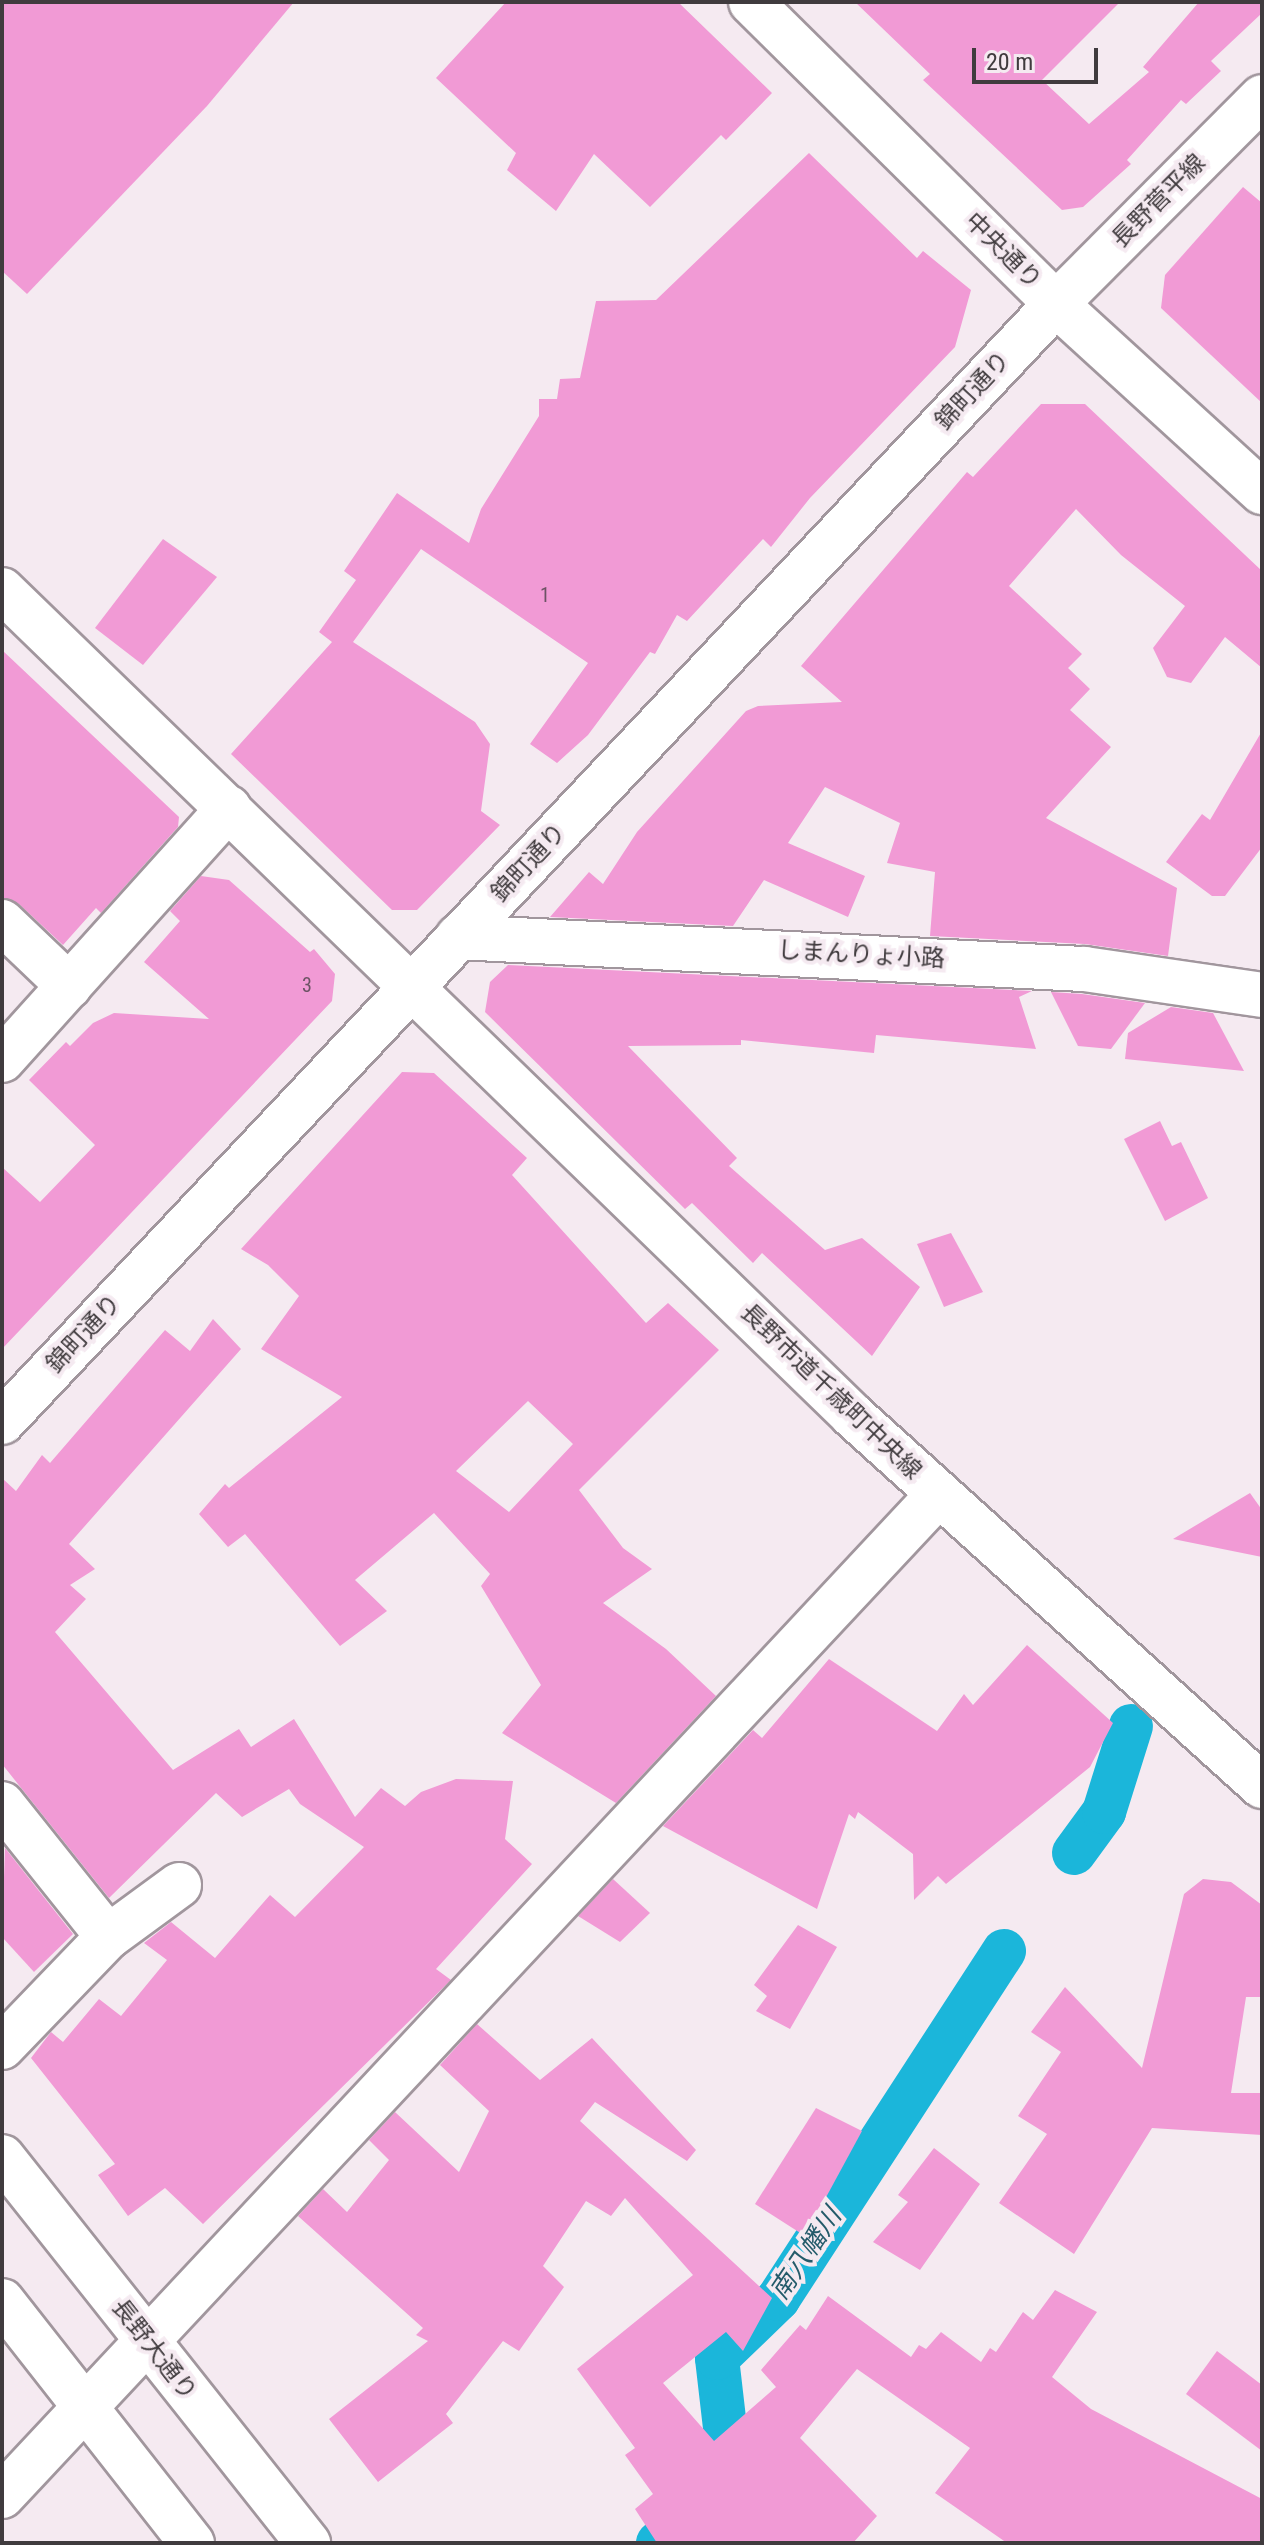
<!DOCTYPE html>
<meta charset="utf-8">
<style>
body{margin:0}
#map{position:relative;width:1264px;height:2545px;overflow:hidden;background:#f5eaf1;font-family:"Roboto Condensed","Noto Sans JP",sans-serif}
div>[style]{position:absolute}
.canal>*{height:44px;margin:-22px;padding:0 22px;transform-origin:22px;border-radius:22px;background:#1bb6da}
.building>*{inset:0;background:#f19ad5}
.roads{filter:drop-shadow(2px 0 #a1969d) drop-shadow(-2px 0 #a1969d) drop-shadow(0 2px #a1969d) drop-shadow(0 -2px #a1969d)}
.minor>*{height:44px;margin:-22px;padding:0 22px;transform-origin:22px;border-radius:22px;background:#fff}
.major>*{height:44px;margin:-22px;padding:0 22px;transform-origin:22px;border-radius:22px;background:#fff}
span{translate:-50% -50%;white-space:nowrap;text-align:center;line-height:1.15;-webkit-text-stroke:8px #f5eaf1;paint-order:stroke}
.number-label{font-size:20px;color:#6c5364}
.number-label span{-webkit-text-stroke-width:0}
.street-label{font-size:24px;color:#403b3e}
.water-label{font-size:26px;color:#245b6a;font-style:italic}
.frame{position:absolute;inset:0;border:4px solid #403b3e;pointer-events:none}
.scale{position:absolute;left:972px;top:48px;width:126px;height:36px;box-sizing:border-box;border:4px solid #403b3e;border-top:0;padding-left:10px;font-size:24px;line-height:28px;white-space:nowrap;color:#403b3e;-webkit-text-stroke:6px #f5eaf1;paint-order:stroke}
</style>
<div id="map">
<div class="canal">
<i style="left:1074px;top:1853px;width:51px;rotate:-53.8deg"></i>
<i style="left:1104px;top:1812px;width:90px;rotate:-72.6deg"></i>
<i style="left:658px;top:2543px;width:92px;rotate:-36.6deg"></i>
<i style="left:732px;top:2488px;width:131px;rotate:-96.6deg"></i>
<i style="left:717px;top:2358px;width:85px;rotate:-44deg"></i>
<i style="left:778px;top:2299px;width:415px;rotate:-57deg"></i>
</div>
<div class="building">
<i style="clip-path:polygon(2px 2px,294px 2px,207px 106px,27px 294px,2px 271px)"></i>
<i style="clip-path:polygon(506px 2px,678px 2px,772px 93px,726px 140px,721px 135px,650px 207px,594px 154px,556px 211px,507px 170px,516px 153px,436px 78px)"></i>
<i style="clip-path:polygon(855px 2px,1120px 2px,1042px 80px,1089px 124px,1149px 72px,1143px 67px,1199px 2px,1262px 2px,1262px 13px,1211px 61px,1221px 71px,1186px 104px,1181px 100px,1127px 160px,1131px 164px,1083px 207px,1062px 210px,923px 80px,930px 74px)"></i>
<i style="clip-path:polygon(809px 153px,917px 258px,923px 251px,971px 290px,955px 347px,810px 498px,771px 547px,763px 539px,687px 621px,677px 615px,655px 654px,650px 652px,588px 735px,557px 763px,530px 744px,588px 663px,421px 549px,353px 642px,475px 722px,490px 744px,481px 811px,500px 825px,417px 910px,392px 910px,231px 754px,332px 642px,319px 632px,356px 580px,344px 571px,397px 493px,469px 543px,481px 509px,539px 416px,539px 399px,557px 399px,560px 379px,580px 378px,596px 301px,656px 300px)"></i>
<i style="clip-path:polygon(1243px 187px,1262px 203px,1262px 403px,1161px 308px,1165px 275px)"></i>
<i style="clip-path:polygon(1041px 404px,1085px 404px,1262px 571px,1262px 668px,1225px 637px,1191px 683px,1167px 677px,1153px 648px,1185px 606px,1121px 555px,1076px 509px,1009px 586px,1082px 654px,1068px 668px,1090px 689px,1070px 710px,1111px 747px,1046px 818px,1177px 888px,1168px 956px,1085px 944px,930px 936px,935px 872px,887px 863px,900px 823px,825px 787px,788px 843px,865px 876px,848px 917px,764px 880px,733px 926px,550px 917px,589px 872px,603px 884px,637px 832px,746px 711px,758px 706px,842px 702px,801px 666px,967px 472px,973px 477px)"></i>
<i style="clip-path:polygon(163px 539px,217px 577px,143px 665px,95px 628px)"></i>
<i style="clip-path:polygon(2px 650px,179px 817px,178px 827px,101px 913px,96px 908px,63px 945px,19px 904px,2px 898px)"></i>
<i style="clip-path:polygon(1262px 731px,1262px 847px,1225px 896px,1212px 896px,1166px 862px,1202px 814px,1210px 820px)"></i>
<i style="clip-path:polygon(201px 876px,229px 880px,310px 952px,314px 949px,335px 974px,332px 1001px,2px 1349px,2px 1167px,40px 1202px,95px 1145px,29px 1080px,66px 1042px,70px 1046px,93px 1023px,114px 1013px,209px 1019px,144px 962px,180px 921px,170px 911px)"></i>
<i style="clip-path:polygon(508px 965px,1032px 991px,1019px 997px,1036px 1049px,876px 1035px,874px 1053px,741px 1040px,741px 1045px,628px 1046px,737px 1158px,729px 1166px,825px 1250px,862px 1238px,920px 1287px,872px 1356px,762px 1253px,753px 1263px,692px 1203px,685px 1209px,485px 1012px,490px 982px)"></i>
<i style="clip-path:polygon(1051px 992px,1082px 994px,1145px 1003px,1111px 1049px,1078px 1046px)"></i>
<i style="clip-path:polygon(1171px 1007px,1213px 1013px,1244px 1071px,1125px 1059px,1128px 1033px)"></i>
<i style="clip-path:polygon(evenodd,402px 1072px,434px 1073px,527px 1158px,512px 1175px,646px 1323px,668px 1303px,719px 1350px,579px 1490px,623px 1548px,652px 1569px,603px 1603px,666px 1649px,716px 1696px,616px 1803px,502px 1733px,541px 1685px,481px 1586px,490px 1574px,434px 1513px,355px 1580px,387px 1611px,340px 1646px,245px 1534px,228px 1547px,199px 1514px,225px 1484px,229px 1488px,342px 1397px,261px 1349px,299px 1296px,268px 1265px,241px 1249px,402px 1072px,528px 1401px,573px 1444px,509px 1512px,456px 1471px,528px 1401px)"></i>
<i style="clip-path:polygon(1160px 1121px,1172px 1146px,1181px 1142px,1208px 1198px,1165px 1221px,1124px 1139px)"></i>
<i style="clip-path:polygon(951px 1233px,983px 1292px,944px 1307px,917px 1244px)"></i>
<i style="clip-path:polygon(213px 1319px,241px 1349px,69px 1544px,95px 1569px,70px 1585px,86px 1599px,55px 1632px,173px 1770px,239px 1729px,251px 1747px,294px 1719px,355px 1817px,381px 1788px,405px 1806px,421px 1792px,456px 1779px,513px 1781px,505px 1839px,532px 1864px,436px 1969px,451px 1980px,203px 2224px,165px 2188px,128px 2216px,98px 2175px,115px 2164px,31px 2058px,51px 2032px,63px 2042px,99px 1999px,121px 2016px,167px 1960px,144px 1943px,171px 1922px,215px 1958px,270px 1895px,295px 1917px,364px 1847px,300px 1804px,289px 1789px,242px 1817px,216px 1793px,109px 1898px,2px 1764px,2px 1478px,16px 1491px,42px 1455px,50px 1463px,165px 1330px,190px 1351px)"></i>
<i style="clip-path:polygon(1250px 1493px,1262px 1510px,1262px 1557px,1173px 1539px)"></i>
<i style="clip-path:polygon(1027px 1645px,1113px 1723px,1090px 1767px,946px 1884px,938px 1876px,914px 1900px,913px 1854px,858px 1812px,855px 1819px,849px 1814px,817px 1909px,663px 1826px,753px 1730px,762px 1738px,829px 1659px,937px 1731px,964px 1694px,973px 1705px)"></i>
<i style="clip-path:polygon(5px 1848px,73px 1934px,34px 1972px,2px 1937px)"></i>
<i style="clip-path:polygon(613px 1879px,650px 1913px,620px 1942px,578px 1916px)"></i>
<i style="clip-path:polygon(1203px 1879px,1231px 1882px,1262px 1905px,1262px 1997px,1246px 1997px,1231px 2093px,1262px 2093px,1262px 2135px,1152px 2128px,1074px 2254px,999px 2203px,1047px 2134px,1018px 2116px,1061px 2052px,1031px 2032px,1065px 1987px,1142px 2068px,1184px 1894px)"></i>
<i style="clip-path:polygon(798px 1925px,837px 1947px,790px 2029px,756px 2011px,767px 1996px,754px 1985px)"></i>
<i style="clip-path:polygon(477px 2024px,540px 2080px,592px 2038px,696px 2150px,687px 2161px,595px 2102px,580px 2121px,772px 2298px,743px 2351px,726px 2332px,663px 2383px,714px 2441px,776px 2387px,761px 2370px,800px 2325px,806px 2330px,828px 2296px,911px 2357px,919px 2345px,926px 2349px,941px 2332px,981px 2362px,990px 2348px,996px 2352px,1023px 2312px,1033px 2320px,1055px 2290px,1097px 2312px,1052px 2377px,1091px 2409px,1262px 2499px,1262px 2543px,1007px 2543px,935px 2493px,970px 2448px,857px 2369px,800px 2438px,877px 2516px,853px 2543px,657px 2543px,635px 2509px,653px 2494px,625px 2455px,635px 2448px,577px 2369px,693px 2275px,625px 2198px,611px 2216px,586px 2201px,543px 2266px,564px 2287px,519px 2351px,503px 2341px,446px 2414px,453px 2423px,378px 2482px,329px 2419px,428px 2341px,416px 2335px,423px 2328px,298px 2216px,323px 2189px,347px 2212px,389px 2160px,369px 2140px,395px 2112px,459px 2172px,489px 2111px,440px 2065px)"></i>
<i style="clip-path:polygon(816px 2108px,862px 2131px,805px 2236px,755px 2204px)"></i>
<i style="clip-path:polygon(934px 2148px,980px 2184px,920px 2270px,873px 2242px,908px 2202px,898px 2195px)"></i>
<i style="clip-path:polygon(1217px 2351px,1262px 2385px,1262px 2451px,1186px 2394px)"></i>
</div>
<div class="roads">
<div class="minor">
<i style="left:751px;top:2px;width:429px;rotate:44.7deg"></i>
<i style="left:1056px;top:304px;width:279px;rotate:42.4deg"></i>
<i style="left:2px;top:590px;width:1185px;rotate:44.14deg"></i>
<i style="left:852px;top:1415px;width:553px;rotate:42.14deg"></i>
<i style="left:2px;top:922px;width:93px;rotate:43.7deg"></i>
<i style="left:458px;top:937px;width:627px;rotate:2.93deg"></i>
<i style="left:1084px;top:969px;width:180px;rotate:8.3deg"></i>
<i style="left:2px;top:1060px;width:339px;rotate:-48deg"></i>
<i style="left:2px;top:1804px;width:170px;rotate:51.4deg"></i>
<i style="left:2px;top:2047px;width:153px;rotate:-46.1deg"></i>
<i style="left:108px;top:1937px;width:88px;rotate:-36.2deg"></i>
<i style="left:2px;top:2157px;width:493px;rotate:51.6deg"></i>
<i style="left:2px;top:2301px;width:308px;rotate:51.9deg"></i>
<i style="left:2px;top:2496px;width:1372px;rotate:-46.92deg"></i>
</div>
<div class="major">
<i style="left:2px;top:1422px;width:1537px;rotate:-46.69deg"></i>
<i style="left:1056px;top:304px;width:292px;rotate:-45.1deg"></i>
</div>
</div>
<div class="number-label">
<span style="left:545px;top:595px">1</span>
<span style="left:307px;top:985px">3</span>
</div>
<div class="street-label">
<span style="left:1159px;top:201px;rotate:-45deg">長野菅平線</span>
<span style="left:1003px;top:251px;rotate:45deg">中央通り</span>
<span style="left:973px;top:391px;rotate:-47deg">錦町通り</span>
<span style="left:529px;top:863px;rotate:-47deg">錦町通り</span>
<span style="left:861px;top:955px;rotate:3deg">しまんりょ小路</span>
<span style="left:84px;top:1334px;rotate:-47deg">錦町通り</span>
<span style="left:831px;top:1392px;rotate:44deg">長野市道千歳町中央線</span>
<span style="left:154px;top:2350px;rotate:52deg">長野大通り</span>
</div>
<div class="water-label">
<span style="left:806px;top:2254px;rotate:-56deg">南八幡川</span>
</div>
<div class="frame"></div>
<div class="scale">20 m</div>
</div>
